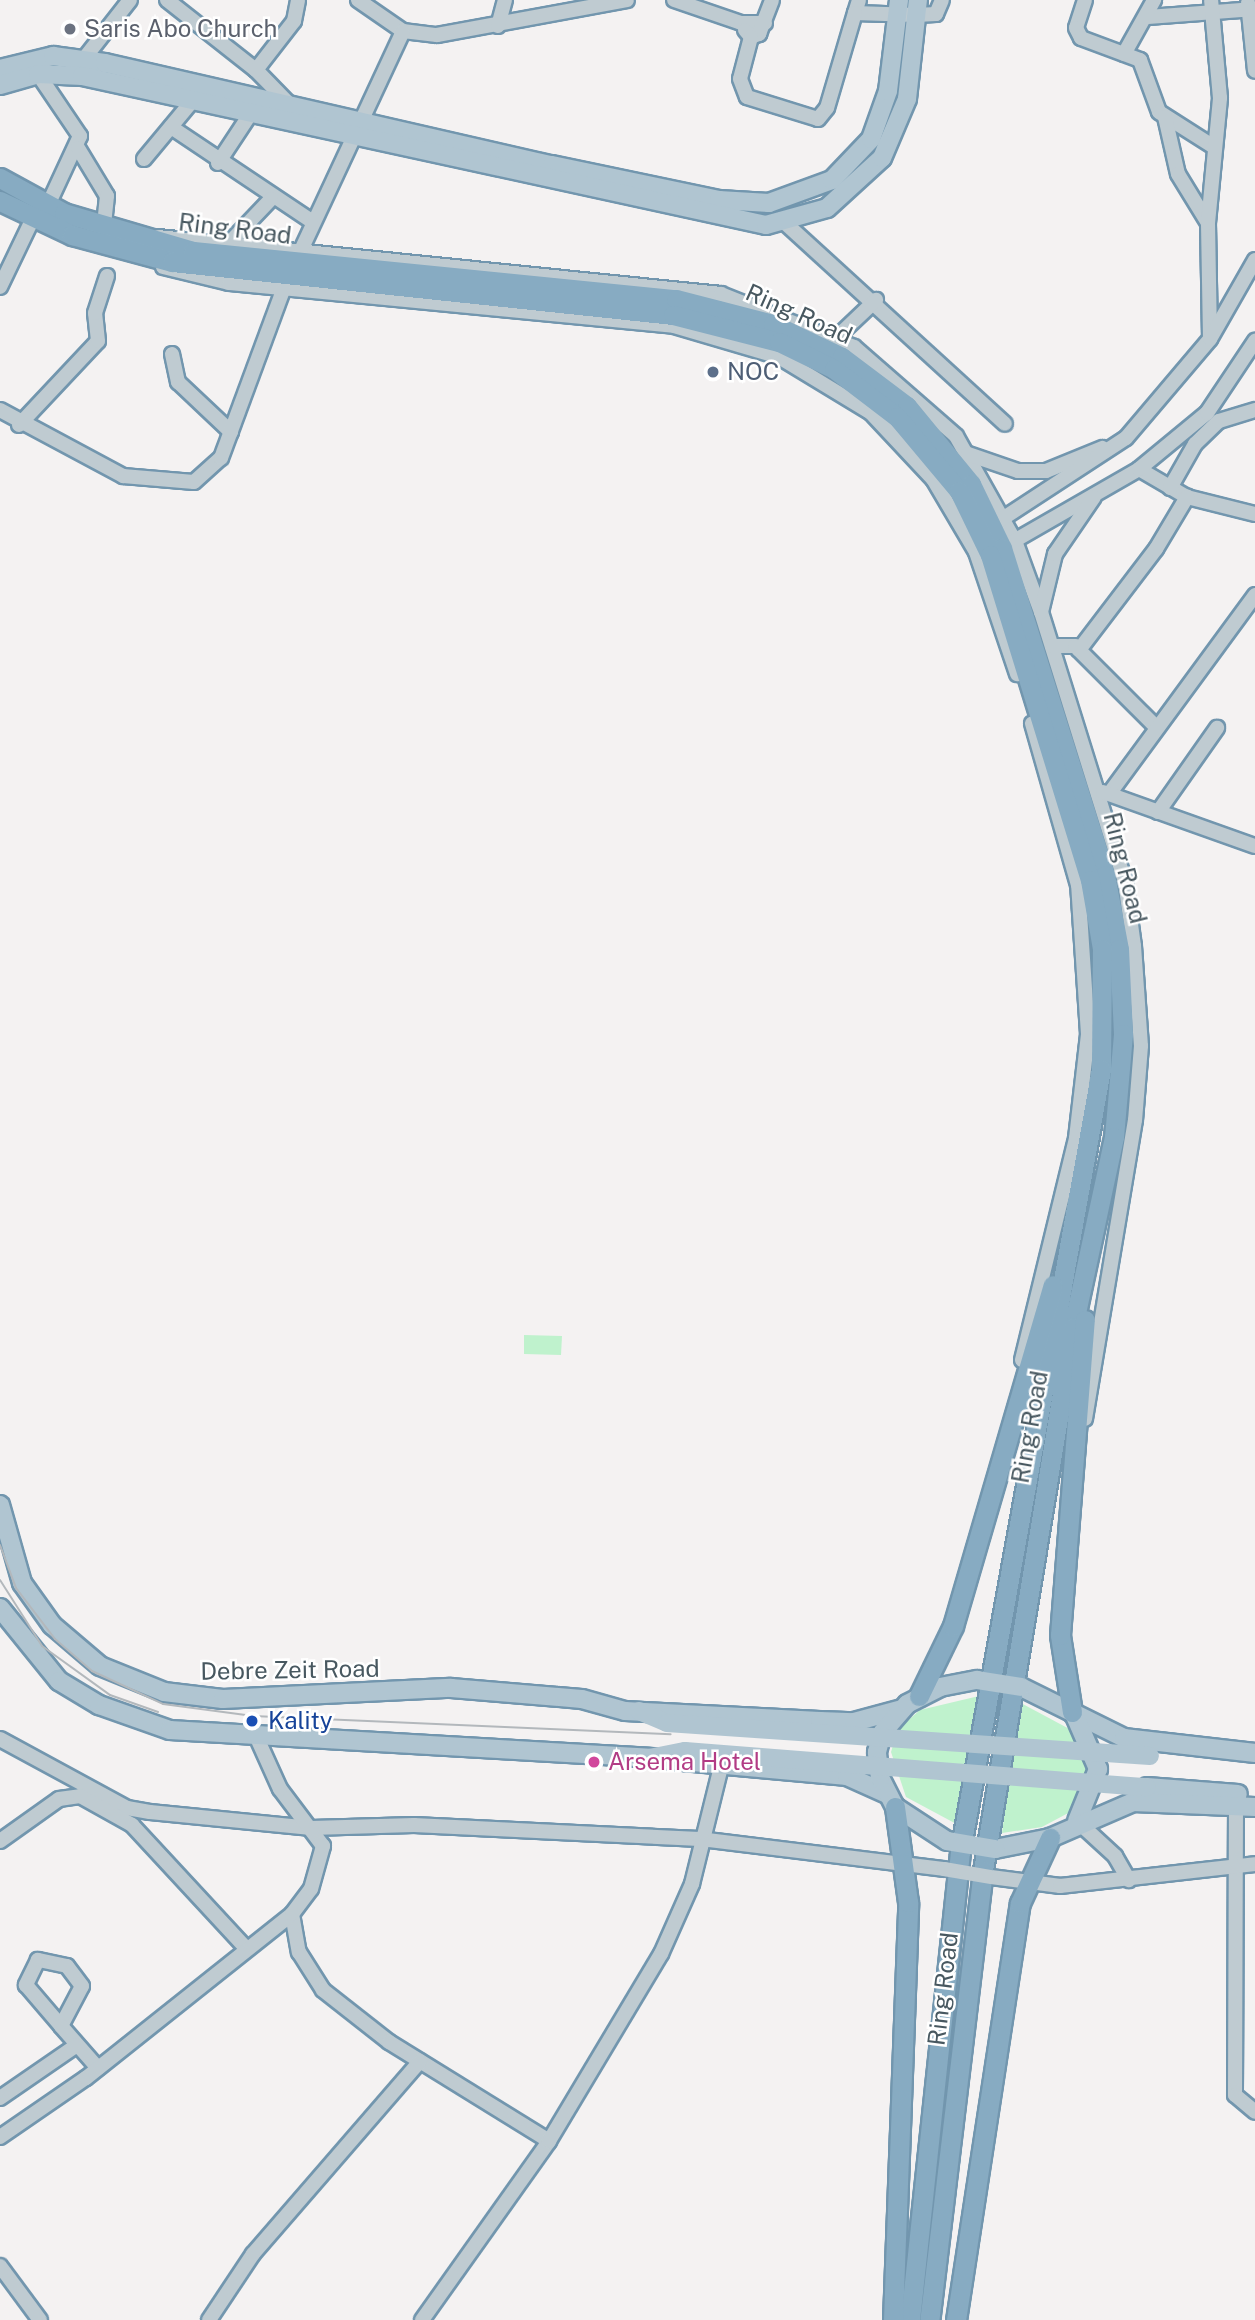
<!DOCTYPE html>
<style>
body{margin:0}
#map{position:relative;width:1255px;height:2320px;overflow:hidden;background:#f4f2f2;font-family:"Public Sans",sans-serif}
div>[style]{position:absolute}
.green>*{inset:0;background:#bff2cd}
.roads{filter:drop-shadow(2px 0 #7296ae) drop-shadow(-2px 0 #7296ae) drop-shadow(0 2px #7296ae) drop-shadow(0 -2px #7296ae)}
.minor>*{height:14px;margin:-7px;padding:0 7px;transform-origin:7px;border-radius:7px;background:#bfcbd1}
.major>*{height:18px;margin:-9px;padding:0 9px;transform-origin:9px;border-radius:9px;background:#b0c5d1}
.highway>*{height:19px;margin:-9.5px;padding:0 9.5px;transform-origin:9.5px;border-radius:9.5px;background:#87abc2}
.tram>*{height:2px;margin:-1px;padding:0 1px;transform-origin:1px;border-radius:1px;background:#b3b8bc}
.minor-bridge>*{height:14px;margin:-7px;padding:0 7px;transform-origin:7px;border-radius:7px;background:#bfcbd1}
.major-bridge>*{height:18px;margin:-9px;padding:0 9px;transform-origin:9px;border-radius:9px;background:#b0c5d1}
.dots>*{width:19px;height:19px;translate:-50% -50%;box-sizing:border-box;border:4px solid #fff;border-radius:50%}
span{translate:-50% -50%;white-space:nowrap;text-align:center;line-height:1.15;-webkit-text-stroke:5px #fff;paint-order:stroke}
.worship-label{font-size:24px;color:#5b616d}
.left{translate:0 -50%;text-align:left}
.street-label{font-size:24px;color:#485860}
.service-label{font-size:24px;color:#4e5e75}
.transit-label{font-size:24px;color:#164399}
.hotel-label{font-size:24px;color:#b23c85}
</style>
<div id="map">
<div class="green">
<i style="clip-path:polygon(524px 1335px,562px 1336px,561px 1355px,524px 1354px)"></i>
<i style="clip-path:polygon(979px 1696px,962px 1827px,906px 1797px,891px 1752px,898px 1729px,920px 1710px)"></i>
<i style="clip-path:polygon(1019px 1702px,1075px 1732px,1091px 1766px,1072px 1811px,1042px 1827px,1002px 1833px)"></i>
</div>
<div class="roads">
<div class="minor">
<i style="left:167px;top:0;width:113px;rotate:38.2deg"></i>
<i style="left:256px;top:70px;width:54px;rotate:45.7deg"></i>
<i style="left:358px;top:0;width:55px;rotate:34.6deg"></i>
<i style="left:403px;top:31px;width:34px;rotate:7deg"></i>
<i style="left:437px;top:35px;width:193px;rotate:-10.4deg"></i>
<i style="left:674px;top:0;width:71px;rotate:18.9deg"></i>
<i style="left:741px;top:23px;width:24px"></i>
<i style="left:859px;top:0;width:14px;rotate:107deg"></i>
<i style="left:855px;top:13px;width:61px;rotate:1.9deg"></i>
<i style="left:916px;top:15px;width:20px;rotate:-3deg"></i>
<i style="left:936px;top:14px;width:15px;rotate:-67deg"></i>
<i style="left:1085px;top:0;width:29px;rotate:108deg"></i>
<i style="left:1076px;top:28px;width:11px;rotate:63deg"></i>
<i style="left:1081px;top:38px;width:63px;rotate:20.4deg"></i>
<i style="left:1140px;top:60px;width:55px;rotate:69.9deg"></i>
<i style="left:1159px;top:112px;width:65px;rotate:32.5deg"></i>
<i style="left:1248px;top:3px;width:68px;rotate:84.1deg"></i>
<i style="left:1148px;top:17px;width:107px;rotate:-4.3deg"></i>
<i style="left:498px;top:26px;width:27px;rotate:-75deg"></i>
<i style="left:745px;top:30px;width:9px;rotate:49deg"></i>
<i style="left:751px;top:37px;width:9px;rotate:-21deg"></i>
<i style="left:759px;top:34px;width:36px;rotate:-69deg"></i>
<i style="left:751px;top:37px;width:43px;rotate:104.7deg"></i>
<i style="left:740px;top:79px;width:19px;rotate:69deg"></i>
<i style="left:747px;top:97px;width:74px;rotate:17.2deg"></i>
<i style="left:818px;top:119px;width:14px;rotate:-51deg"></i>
<i style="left:827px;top:108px;width:99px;rotate:-73.6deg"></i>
<i style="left:1124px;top:54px;width:62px;rotate:-60.9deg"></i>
<i style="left:83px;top:60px;width:76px;rotate:-51.9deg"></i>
<i style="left:256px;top:70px;width:62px;rotate:-52.2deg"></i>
<i style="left:294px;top:21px;width:21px;rotate:-79deg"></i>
<i style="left:38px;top:74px;width:75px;rotate:55.9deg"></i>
<i style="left:80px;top:136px;width:76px;rotate:114.9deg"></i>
<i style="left:1165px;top:117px;width:58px;rotate:77.2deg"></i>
<i style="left:1178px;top:174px;width:57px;rotate:58.5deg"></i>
<i style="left:171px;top:127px;width:171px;rotate:33.8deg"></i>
<i style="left:78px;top:148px;width:56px;rotate:58.9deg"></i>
<i style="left:107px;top:196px;width:31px;rotate:96deg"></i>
<i style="left:144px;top:159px;width:78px;rotate:-50.2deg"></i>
<i style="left:218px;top:163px;width:60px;rotate:-56.6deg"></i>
<i style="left:784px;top:222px;width:299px;rotate:42.4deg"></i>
<i style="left:158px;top:237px;width:566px;rotate:5.78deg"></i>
<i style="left:721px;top:294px;width:143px;rotate:21.7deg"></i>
<i style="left:854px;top:347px;width:135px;rotate:41.1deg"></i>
<i style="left:956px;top:436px;width:120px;rotate:60.7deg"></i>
<i style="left:1015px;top:541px;width:76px;rotate:69.9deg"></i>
<i style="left:1041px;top:612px;width:282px;rotate:72.7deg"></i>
<i style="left:1125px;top:881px;width:66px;rotate:82.1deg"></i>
<i style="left:1134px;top:946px;width:100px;rotate:86deg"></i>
<i style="left:1141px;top:1046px;width:74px;rotate:94.6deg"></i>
<i style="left:1135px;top:1120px;width:303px;rotate:99.5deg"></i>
<i style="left:231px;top:241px;width:58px;rotate:-46.4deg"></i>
<i style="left:302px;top:248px;width:239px;rotate:-65deg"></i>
<i style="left:163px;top:267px;width:68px;rotate:13.6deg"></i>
<i style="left:229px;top:283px;width:447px;rotate:5.5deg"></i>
<i style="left:674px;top:326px;width:109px;rotate:16.4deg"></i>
<i style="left:779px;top:357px;width:108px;rotate:31.3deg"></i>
<i style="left:871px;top:413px;width:91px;rotate:46.8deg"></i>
<i style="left:933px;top:479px;width:85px;rotate:59.5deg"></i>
<i style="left:976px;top:552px;width:129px;rotate:71.4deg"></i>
<i style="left:0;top:287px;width:76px;rotate:-64.4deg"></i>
<i style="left:837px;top:337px;width:54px;rotate:-43.5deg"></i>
<i style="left:1210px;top:338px;width:115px;rotate:-91deg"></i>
<i style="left:1208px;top:223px;width:126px;rotate:-84.5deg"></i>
<i style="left:1220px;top:98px;width:98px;rotate:-95.2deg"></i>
<i style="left:172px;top:354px;width:29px;rotate:78deg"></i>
<i style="left:178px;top:382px;width:73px;rotate:43.3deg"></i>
<i style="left:0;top:410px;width:140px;rotate:28.2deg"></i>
<i style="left:123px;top:476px;width:71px;rotate:4.8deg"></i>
<i style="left:194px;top:482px;width:36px;rotate:-42deg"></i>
<i style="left:221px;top:458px;width:181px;rotate:-69.7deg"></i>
<i style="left:19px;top:425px;width:115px;rotate:-46.8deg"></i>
<i style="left:98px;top:341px;width:28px;rotate:-96deg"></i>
<i style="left:95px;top:313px;width:39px;rotate:-72deg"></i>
<i style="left:968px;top:454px;width:53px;rotate:18.8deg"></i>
<i style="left:1018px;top:471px;width:28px"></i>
<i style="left:1046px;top:471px;width:61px;rotate:-22.3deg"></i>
<i style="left:1139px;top:469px;width:56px;rotate:30.3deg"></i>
<i style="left:1187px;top:497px;width:70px;rotate:14deg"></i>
<i style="left:1170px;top:488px;width:51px;rotate:-60.4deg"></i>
<i style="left:1195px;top:444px;width:33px;rotate:-44deg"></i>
<i style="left:1219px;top:421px;width:38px;rotate:-17deg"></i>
<i style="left:996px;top:523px;width:155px;rotate:-33.2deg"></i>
<i style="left:1126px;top:438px;width:130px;rotate:-49.7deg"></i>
<i style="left:1210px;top:339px;width:91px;rotate:-60.3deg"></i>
<i style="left:1007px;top:545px;width:152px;rotate:-29.9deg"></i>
<i style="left:1139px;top:469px;width:88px;rotate:-39.5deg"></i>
<i style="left:1207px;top:413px;width:87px;rotate:-56.3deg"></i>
<i style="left:1041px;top:612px;width:60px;rotate:-76.4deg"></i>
<i style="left:1055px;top:554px;width:69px;rotate:-55.6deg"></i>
<i style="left:1052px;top:646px;width:23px"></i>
<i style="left:1075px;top:646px;width:115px;rotate:45deg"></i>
<i style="left:1079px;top:650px;width:127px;rotate:-52.7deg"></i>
<i style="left:1156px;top:549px;width:61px;rotate:-59.2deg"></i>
<i style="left:1112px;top:790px;width:242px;rotate:-53.7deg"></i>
<i style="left:1103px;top:792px;width:161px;rotate:19.6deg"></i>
<i style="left:1158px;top:812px;width:103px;rotate:-54.9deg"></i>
<i style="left:1022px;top:1360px;width:228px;rotate:-76.3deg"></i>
<i style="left:1076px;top:1138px;width:105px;rotate:-83.4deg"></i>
<i style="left:1088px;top:1034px;width:149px;rotate:-93.8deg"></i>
<i style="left:1078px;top:885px;width:168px;rotate:-105.9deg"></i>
<i style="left:0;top:1739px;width:145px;rotate:28.5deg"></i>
<i style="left:127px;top:1808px;width:23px;rotate:10deg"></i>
<i style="left:150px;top:1812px;width:162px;rotate:5.7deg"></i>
<i style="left:311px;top:1828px;width:103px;rotate:-1.7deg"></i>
<i style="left:414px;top:1825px;width:286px;rotate:2.8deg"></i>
<i style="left:700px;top:1839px;width:246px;rotate:7deg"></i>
<i style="left:1236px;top:1805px;width:290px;rotate:90.2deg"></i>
<i style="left:1235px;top:2095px;width:26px;rotate:40deg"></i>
<i style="left:1077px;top:1821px;width:52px;rotate:42.6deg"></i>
<i style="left:1115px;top:1856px;width:28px;rotate:60deg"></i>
<i style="left:0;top:1841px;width:72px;rotate:-35.4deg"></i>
<i style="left:59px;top:1799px;width:21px;rotate:-8deg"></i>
<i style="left:80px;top:1796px;width:60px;rotate:29.1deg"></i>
<i style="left:132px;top:1825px;width:169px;rotate:47.2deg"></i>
<i style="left:991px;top:1877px;width:70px;rotate:7.4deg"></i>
<i style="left:1060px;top:1886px;width:196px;rotate:-6.4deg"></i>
<i style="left:292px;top:1914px;width:39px;rotate:80deg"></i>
<i style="left:299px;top:1952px;width:45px;rotate:57.7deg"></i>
<i style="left:323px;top:1990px;width:84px;rotate:38.2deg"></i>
<i style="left:389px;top:2042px;width:188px;rotate:31.7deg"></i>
<i style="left:61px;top:2026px;width:45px;rotate:-62.3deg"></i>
<i style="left:82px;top:1986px;width:25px;rotate:-127deg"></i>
<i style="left:67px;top:1966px;width:30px;rotate:-168deg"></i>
<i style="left:38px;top:1960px;width:28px;rotate:116deg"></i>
<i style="left:26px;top:1985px;width:54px;rotate:49.5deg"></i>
<i style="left:61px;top:2026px;width:56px;rotate:48.6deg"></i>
<i style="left:0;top:2098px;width:93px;rotate:-34.5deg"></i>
<i style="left:0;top:2137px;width:104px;rotate:-34.5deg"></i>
<i style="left:86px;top:2078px;width:263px;rotate:-38.5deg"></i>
<i style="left:292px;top:1914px;width:31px;rotate:-53deg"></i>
<i style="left:311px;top:1889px;width:45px;rotate:-74.4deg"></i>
<i style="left:323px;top:1846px;width:71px;rotate:-127deg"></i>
<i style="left:280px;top:1789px;width:56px;rotate:-114.3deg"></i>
<i style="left:0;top:2266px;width:67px;rotate:53.5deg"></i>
<i style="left:209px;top:2320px;width:79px;rotate:-56.3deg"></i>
<i style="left:253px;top:2254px;width:255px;rotate:-49.1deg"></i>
<i style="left:422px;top:2320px;width:219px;rotate:-54.6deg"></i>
<i style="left:549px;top:2141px;width:218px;rotate:-59.1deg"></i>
<i style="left:661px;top:1954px;width:77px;rotate:-66.1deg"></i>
<i style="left:692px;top:1884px;width:121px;rotate:-76.1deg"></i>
</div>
<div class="major">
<i style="left:0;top:69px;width:55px;rotate:-13.8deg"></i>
<i style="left:53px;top:56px;width:52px;rotate:7.7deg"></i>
<i style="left:105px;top:63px;width:458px;rotate:12.9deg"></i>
<i style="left:552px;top:165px;width:171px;rotate:11.8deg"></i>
<i style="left:719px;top:200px;width:50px;rotate:3.4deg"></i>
<i style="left:769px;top:203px;width:67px;rotate:-20.1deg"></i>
<i style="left:832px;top:180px;width:57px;rotate:-46.4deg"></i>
<i style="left:871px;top:139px;width:51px;rotate:-70.5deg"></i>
<i style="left:888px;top:91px;width:92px;rotate:-83.1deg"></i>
<i style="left:0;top:85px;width:40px;rotate:-16deg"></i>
<i style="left:38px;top:74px;width:44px;rotate:2.6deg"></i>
<i style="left:82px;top:76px;width:700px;rotate:12.29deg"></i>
<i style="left:766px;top:225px;width:63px;rotate:-15.6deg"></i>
<i style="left:827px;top:208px;width:74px;rotate:-42.3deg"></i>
<i style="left:882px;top:158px;width:64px;rotate:-67deg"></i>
<i style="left:907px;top:99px;width:100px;rotate:-83.7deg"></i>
<i style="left:0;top:1505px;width:81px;rotate:74.2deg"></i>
<i style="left:22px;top:1583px;width:52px;rotate:54.5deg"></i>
<i style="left:52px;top:1625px;width:63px;rotate:40.5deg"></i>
<i style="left:100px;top:1666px;width:69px;rotate:22.1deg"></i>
<i style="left:164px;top:1692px;width:59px;rotate:6.8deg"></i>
<i style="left:223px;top:1699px;width:228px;rotate:-2.8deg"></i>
<i style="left:451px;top:1688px;width:131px;rotate:4.8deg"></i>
<i style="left:582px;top:1699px;width:45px;rotate:15.6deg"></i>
<i style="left:625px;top:1711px;width:195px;rotate:2.9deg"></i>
<i style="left:820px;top:1721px;width:34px;rotate:2deg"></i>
<i style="left:854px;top:1722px;width:50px;rotate:-15.2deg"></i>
<i style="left:0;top:1608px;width:94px;rotate:51.1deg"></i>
<i style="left:59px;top:1681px;width:47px;rotate:31deg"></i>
<i style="left:99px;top:1705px;width:75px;rotate:19.4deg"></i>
<i style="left:170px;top:1730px;width:480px;rotate:3.3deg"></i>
<i style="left:649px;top:1758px;width:199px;rotate:5.2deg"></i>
<i style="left:847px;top:1776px;width:44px;rotate:24.2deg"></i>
<i style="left:1021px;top:1687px;width:115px;rotate:26.3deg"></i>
<i style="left:1124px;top:1738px;width:132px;rotate:6.5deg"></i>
<i style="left:1075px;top:1716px;width:58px;rotate:66.5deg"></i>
<i style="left:1098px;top:1769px;width:56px;rotate:112deg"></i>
<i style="left:1147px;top:1787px;width:91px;rotate:4.4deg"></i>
<i style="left:947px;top:1841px;width:62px;rotate:-146.8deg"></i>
<i style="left:895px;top:1807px;width:33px;rotate:-117deg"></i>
<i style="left:880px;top:1778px;width:26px;rotate:-97deg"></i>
<i style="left:877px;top:1752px;width:20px;rotate:-75deg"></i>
<i style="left:882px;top:1733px;width:38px;rotate:-49deg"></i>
<i style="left:907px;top:1704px;width:37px;rotate:-27deg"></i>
<i style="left:940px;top:1687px;width:38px;rotate:-11deg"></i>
<i style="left:995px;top:1849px;width:56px;rotate:-11.3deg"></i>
<i style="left:1050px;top:1838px;width:90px;rotate:-23.4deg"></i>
<i style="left:1133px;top:1802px;width:122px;rotate:2.3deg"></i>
</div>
<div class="highway">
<i style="left:0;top:178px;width:73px;rotate:28.7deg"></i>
<i style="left:64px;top:213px;width:134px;rotate:16.4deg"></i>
<i style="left:193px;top:251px;width:485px;rotate:5.7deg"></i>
<i style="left:676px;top:299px;width:100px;rotate:14.5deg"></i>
<i style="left:773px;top:324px;width:76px;rotate:25.6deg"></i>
<i style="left:842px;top:357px;width:81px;rotate:37deg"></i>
<i style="left:907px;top:406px;width:101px;rotate:50.6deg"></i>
<i style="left:971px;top:484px;width:71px;rotate:64.2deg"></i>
<i style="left:1002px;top:548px;width:343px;rotate:72.5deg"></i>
<i style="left:1105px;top:875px;width:75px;rotate:79.3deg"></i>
<i style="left:1119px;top:949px;width:85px;rotate:87.3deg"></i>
<i style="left:1123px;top:1034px;width:103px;rotate:95deg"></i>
<i style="left:1114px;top:1137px;width:194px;rotate:102.2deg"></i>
<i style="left:1073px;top:1327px;width:550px;rotate:99.41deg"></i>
<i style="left:983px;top:1870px;width:453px;rotate:96.8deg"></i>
<i style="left:0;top:201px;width:80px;rotate:25.3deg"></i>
<i style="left:72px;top:235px;width:104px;rotate:15.1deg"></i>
<i style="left:172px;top:262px;width:504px;rotate:6.04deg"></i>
<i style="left:673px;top:315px;width:109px;rotate:14.3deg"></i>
<i style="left:779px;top:342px;width:61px;rotate:26.1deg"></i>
<i style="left:834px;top:369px;width:79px;rotate:37.3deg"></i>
<i style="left:897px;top:417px;width:97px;rotate:50deg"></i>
<i style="left:959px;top:491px;width:71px;rotate:64.2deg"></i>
<i style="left:990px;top:555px;width:340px;rotate:72.9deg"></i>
<i style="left:1090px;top:880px;width:70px;rotate:80.1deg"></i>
<i style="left:1102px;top:949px;width:120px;rotate:90.5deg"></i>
<i style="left:1101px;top:1069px;width:796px;rotate:100.21deg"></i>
<i style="left:960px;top:1852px;width:471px;rotate:96.1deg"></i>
<i style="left:919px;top:1696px;width:78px;rotate:-64.1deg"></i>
<i style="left:953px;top:1626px;width:355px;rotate:-73.7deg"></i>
<i style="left:1072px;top:1712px;width:78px;rotate:-98.9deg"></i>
<i style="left:1060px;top:1635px;width:316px;rotate:-85.5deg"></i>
<i style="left:893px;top:2320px;width:418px;rotate:-87.9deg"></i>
<i style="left:908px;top:1902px;width:96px;rotate:-97.8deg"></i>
<i style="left:956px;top:2320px;width:422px;rotate:-81.3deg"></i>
<i style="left:1020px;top:1903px;width:72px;rotate:-65.2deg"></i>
</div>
</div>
<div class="tram">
<i style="left:0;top:1545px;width:46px;rotate:69.6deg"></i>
<i style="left:16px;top:1588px;width:64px;rotate:52.6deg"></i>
<i style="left:55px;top:1639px;width:49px;rotate:40.9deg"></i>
<i style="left:92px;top:1671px;width:78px;rotate:24.9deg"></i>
<i style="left:163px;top:1704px;width:91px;rotate:7.6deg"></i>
<i style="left:253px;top:1716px;width:418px;rotate:2.5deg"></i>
<i style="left:0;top:1580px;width:78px;rotate:57.5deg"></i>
<i style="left:42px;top:1646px;width:84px;rotate:35.8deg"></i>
<i style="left:110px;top:1695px;width:51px;rotate:19.5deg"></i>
</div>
<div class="minor-bridge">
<i style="left:944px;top:1869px;width:48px;rotate:9.7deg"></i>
</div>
<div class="major-bridge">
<i style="left:977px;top:1680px;width:45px;rotate:9deg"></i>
<i style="left:639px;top:1711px;width:30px;rotate:23deg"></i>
<i style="left:667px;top:1723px;width:484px;rotate:3.9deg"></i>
<i style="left:649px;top:1758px;width:37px;rotate:-11deg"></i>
<i style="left:685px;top:1751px;width:463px;rotate:4.5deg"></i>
<i style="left:947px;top:1841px;width:49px;rotate:9.5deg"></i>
</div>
<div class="dots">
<i style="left:70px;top:29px;background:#6b7280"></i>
<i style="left:713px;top:372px;background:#5c6f8a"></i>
<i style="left:252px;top:1721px;background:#1a4fb4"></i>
<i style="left:594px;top:1762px;background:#d1479c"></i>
</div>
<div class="worship-label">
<span class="left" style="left:84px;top:29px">Saris Abo Church</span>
</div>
<div class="street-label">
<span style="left:235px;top:229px;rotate:7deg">Ring Road</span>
<span style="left:799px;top:314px;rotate:24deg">Ring Road</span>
<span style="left:1125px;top:868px;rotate:76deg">Ring Road</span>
<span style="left:1030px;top:1427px;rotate:-80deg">Ring Road</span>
<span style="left:290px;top:1670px;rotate:-1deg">Debre Zeit Road</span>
<span style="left:943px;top:1989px;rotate:-83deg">Ring Road</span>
</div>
<div class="service-label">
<span class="left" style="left:727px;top:372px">NOC</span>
</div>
<div class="transit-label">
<span class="left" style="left:268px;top:1721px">Kality</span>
</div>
<div class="hotel-label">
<span class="left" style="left:608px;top:1762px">Arsema Hotel</span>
</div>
</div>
